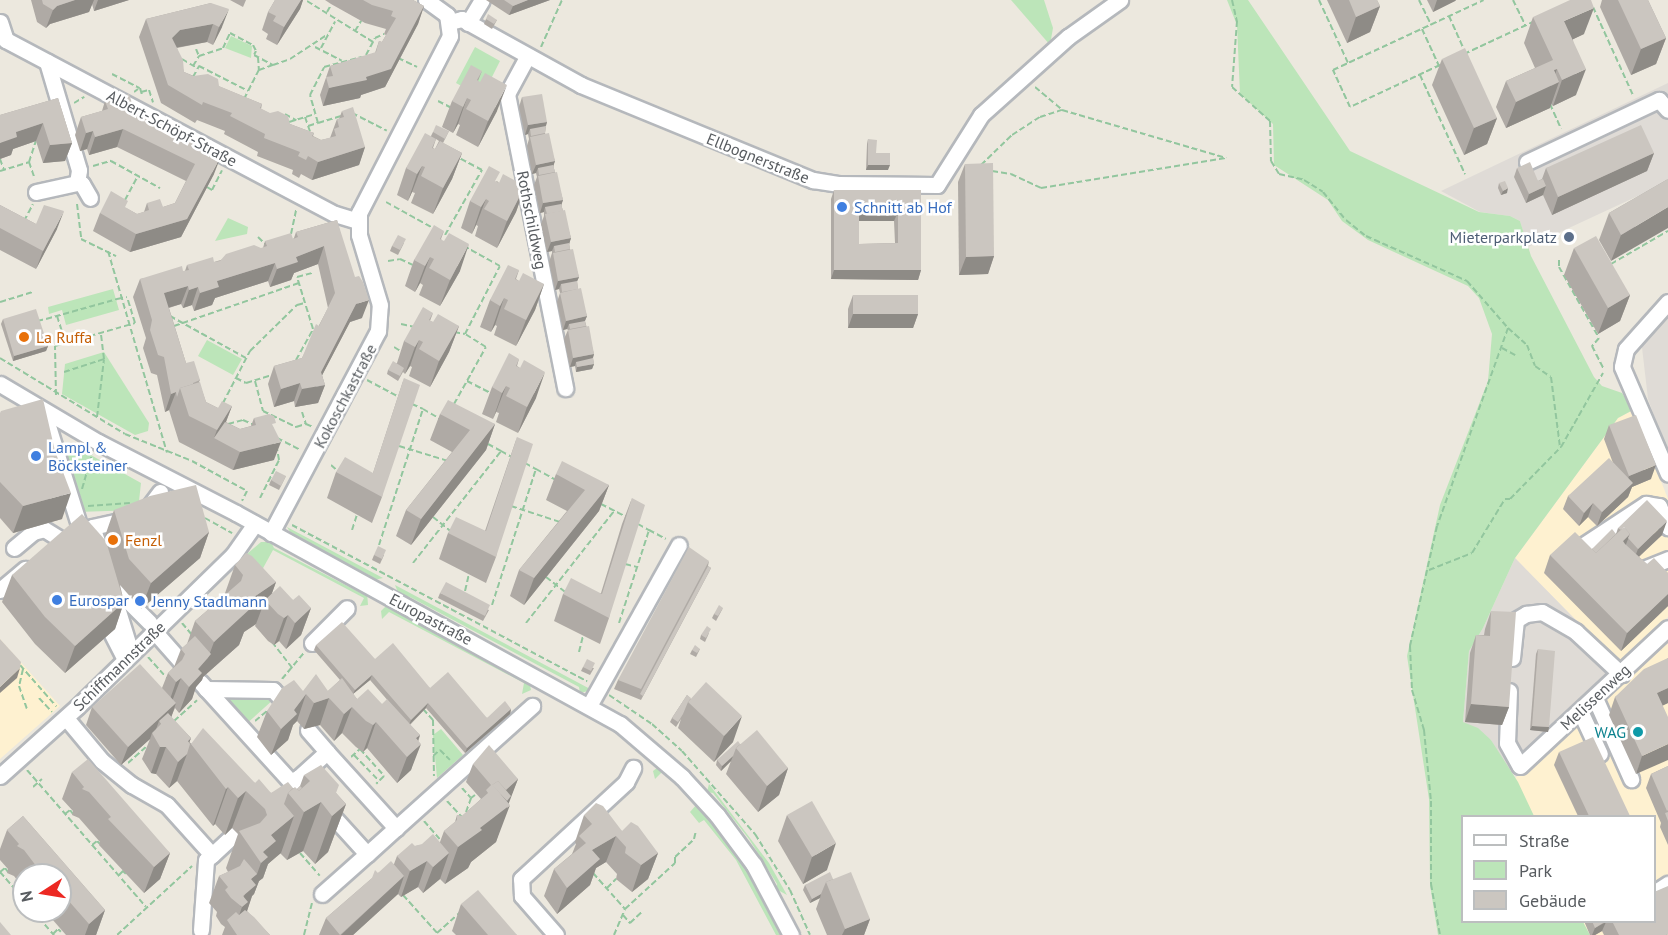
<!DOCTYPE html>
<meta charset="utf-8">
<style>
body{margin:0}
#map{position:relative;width:1668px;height:935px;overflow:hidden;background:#ece8de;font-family:"PT Sans",sans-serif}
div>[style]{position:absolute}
.commercial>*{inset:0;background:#fef1d0}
.industrial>*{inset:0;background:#dfdbd6}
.green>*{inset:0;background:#bce5b9}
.path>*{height:2px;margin-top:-1px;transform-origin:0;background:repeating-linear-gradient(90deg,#92c69e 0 6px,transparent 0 9px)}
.roads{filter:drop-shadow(2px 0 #b5b8bc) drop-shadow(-2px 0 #b5b8bc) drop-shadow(0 2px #b5b8bc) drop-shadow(0 -2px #b5b8bc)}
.minor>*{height:15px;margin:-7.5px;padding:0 7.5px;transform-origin:7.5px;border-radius:7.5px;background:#fff}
.path-bridge>*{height:2px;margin-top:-1px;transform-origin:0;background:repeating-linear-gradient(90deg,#92c69e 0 6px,transparent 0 9px)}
.wall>*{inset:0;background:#afaaa5}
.shaded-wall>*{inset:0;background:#8e8b86}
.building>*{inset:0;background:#cbc6c0}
.dots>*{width:16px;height:16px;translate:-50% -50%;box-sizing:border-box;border:3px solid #fff;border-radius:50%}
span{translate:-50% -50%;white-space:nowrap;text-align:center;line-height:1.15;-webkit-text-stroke:5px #fff;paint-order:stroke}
.street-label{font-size:16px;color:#585c60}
.shop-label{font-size:16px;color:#366cbe}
.left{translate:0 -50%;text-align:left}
.service-label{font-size:16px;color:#4e5e75}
.right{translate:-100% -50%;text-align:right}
.food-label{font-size:16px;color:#c56008}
.culture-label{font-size:16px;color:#0d838f}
.legend{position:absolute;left:1461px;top:815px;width:195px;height:108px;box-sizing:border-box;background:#fff;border:2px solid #bcbebf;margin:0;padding:8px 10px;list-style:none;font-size:18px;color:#585c60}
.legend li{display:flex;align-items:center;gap:12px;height:30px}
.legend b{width:30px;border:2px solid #bcbebf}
.north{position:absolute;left:12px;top:863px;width:60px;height:60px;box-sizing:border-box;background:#fff;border:2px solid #bcbebf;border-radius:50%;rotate:258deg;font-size:16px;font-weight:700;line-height:24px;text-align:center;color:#585c60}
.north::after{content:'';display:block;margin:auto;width:21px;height:27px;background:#ec2923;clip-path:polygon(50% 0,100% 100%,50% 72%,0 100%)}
</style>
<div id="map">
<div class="commercial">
<i style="clip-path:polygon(1633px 410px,1668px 499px,1668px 617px,1619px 664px,1515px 558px,1618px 418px)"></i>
<i style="clip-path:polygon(1668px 634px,1668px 935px,1590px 935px,1583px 922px,1654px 922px,1654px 816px,1534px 816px,1513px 780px)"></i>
<i style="clip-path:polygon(0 639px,60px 706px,0 759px)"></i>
</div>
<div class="industrial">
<i style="clip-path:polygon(1668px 83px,1668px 182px,1528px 247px,1520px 221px,1510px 216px,1480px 212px,1441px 191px)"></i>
<i style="clip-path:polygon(1668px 309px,1668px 454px,1648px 399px,1641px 339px)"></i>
<i style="clip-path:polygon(1515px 558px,1619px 664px,1509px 771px,1491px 740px,1463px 722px,1469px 651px,1483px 628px)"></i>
</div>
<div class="green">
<i style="clip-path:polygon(1011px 0,1044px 0,1053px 28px,1050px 45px)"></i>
<i style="clip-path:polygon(1227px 0,1248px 0,1350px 151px,1479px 212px,1510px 216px,1520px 221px,1531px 256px,1594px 377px,1602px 386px,1622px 393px,1633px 410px,1618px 418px,1515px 558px,1483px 628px,1469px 651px,1463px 722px,1478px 728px,1491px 740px,1518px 782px,1534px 816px,1462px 816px,1462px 922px,1583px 922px,1590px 935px,1438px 935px,1430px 885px,1429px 799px,1407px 656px,1440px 505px,1488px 381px,1492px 334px,1479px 298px,1468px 286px,1368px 240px,1342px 221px,1328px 200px,1274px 165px,1273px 124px,1240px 94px,1237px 25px)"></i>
<i style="clip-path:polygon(231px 36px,252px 46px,251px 58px,225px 48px)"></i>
<i style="clip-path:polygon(475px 47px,500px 61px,482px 97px,456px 83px)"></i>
<i style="clip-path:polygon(228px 218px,248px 227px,247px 234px,215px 241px)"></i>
<i style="clip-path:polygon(113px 289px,119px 310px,66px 325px,62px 310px,49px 314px,48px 307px)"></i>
<i style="clip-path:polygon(207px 340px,242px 359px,233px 375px,198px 356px)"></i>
<i style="clip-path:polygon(104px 352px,149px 423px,148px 431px,135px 435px,62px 394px,65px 364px)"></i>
<i style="clip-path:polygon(71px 444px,141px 483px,138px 510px,77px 512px,58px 448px)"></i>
<i style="clip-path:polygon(287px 527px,383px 578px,370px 581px,369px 575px,301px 539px,295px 540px)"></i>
<i style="clip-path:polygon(261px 542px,271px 542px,274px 548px,361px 593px,367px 592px,368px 605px,360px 606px,364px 598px,273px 550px,262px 570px,241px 559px)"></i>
<i style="clip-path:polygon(395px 585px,592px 690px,580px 693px,579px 687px,410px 597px,399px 595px)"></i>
<i style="clip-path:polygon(386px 606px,394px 607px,395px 611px,529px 680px,531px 690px,522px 694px,524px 683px,389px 612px,382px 619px,381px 611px)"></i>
<i style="clip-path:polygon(214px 692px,270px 696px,274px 699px,244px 726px)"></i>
<i style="clip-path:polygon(441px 729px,463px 755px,437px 778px,433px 735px)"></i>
<i style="clip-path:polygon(657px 768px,661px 769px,682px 787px,701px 806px,738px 853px,782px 935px,776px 935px,736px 860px,704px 820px,699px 823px,690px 812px,697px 804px,662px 772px,655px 779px,653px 771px)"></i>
<i style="clip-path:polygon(709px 784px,769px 863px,787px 895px,776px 889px,777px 884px,749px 839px,713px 793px,707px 792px)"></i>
</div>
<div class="path">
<i style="left:1232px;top:0;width:22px;rotate:77deg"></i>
<i style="left:1237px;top:21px;width:66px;rotate:94.3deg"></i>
<i style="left:1232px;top:87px;width:51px;rotate:41.8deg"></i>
<i style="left:1270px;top:121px;width:40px;rotate:88.6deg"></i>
<i style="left:1271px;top:161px;width:15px;rotate:58deg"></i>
<i style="left:1279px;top:174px;width:26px;rotate:13deg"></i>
<i style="left:1304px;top:180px;width:22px;rotate:32deg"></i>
<i style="left:1323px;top:192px;width:36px;rotate:51deg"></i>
<i style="left:1346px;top:220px;width:26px;rotate:39deg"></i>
<i style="left:1366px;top:236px;width:111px;rotate:24deg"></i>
<i style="left:1467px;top:281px;width:62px;rotate:48.9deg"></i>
<i style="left:1508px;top:328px;width:210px;rotate:109.7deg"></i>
<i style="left:1437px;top:526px;width:123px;rotate:102.7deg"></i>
<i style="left:1410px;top:646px;width:44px;rotate:87.4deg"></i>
<i style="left:1412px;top:690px;width:42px;rotate:73.3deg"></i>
<i style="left:1424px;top:730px;width:71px;rotate:84.4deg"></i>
<i style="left:1431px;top:801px;width:83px;rotate:90deg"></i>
<i style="left:1431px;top:884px;width:52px;rotate:80deg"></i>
<i style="left:1319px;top:0;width:69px;rotate:65.3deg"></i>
<i style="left:1419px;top:0;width:28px;rotate:64deg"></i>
<i style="left:1513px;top:0;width:28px;rotate:64deg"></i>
<i style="left:307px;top:1px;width:78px;rotate:31.8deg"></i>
<i style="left:1593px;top:7px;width:97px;rotate:65.6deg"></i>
<i style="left:327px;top:12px;width:8px;rotate:-60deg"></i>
<i style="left:1449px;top:16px;width:36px;rotate:66deg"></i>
<i style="left:1422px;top:29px;width:41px;rotate:65.3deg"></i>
<i style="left:355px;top:31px;width:12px;rotate:-59deg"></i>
<i style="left:315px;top:47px;width:30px;rotate:27deg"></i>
<i style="left:541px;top:47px;width:51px;rotate:-65.9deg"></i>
<i style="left:321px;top:48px;width:30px;rotate:-62deg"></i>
<i style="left:196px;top:49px;width:8px;rotate:67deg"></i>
<i style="left:1464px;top:54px;width:76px;rotate:-24.9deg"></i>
<i style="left:366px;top:55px;width:19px;rotate:-62deg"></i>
<i style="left:375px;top:38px;width:10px;rotate:-24deg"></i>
<i style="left:258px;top:57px;width:13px;rotate:86deg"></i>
<i style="left:259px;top:70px;width:15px;rotate:-20deg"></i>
<i style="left:398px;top:58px;width:21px;rotate:25deg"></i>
<i style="left:182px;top:59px;width:17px;rotate:31deg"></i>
<i style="left:1440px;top:65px;width:99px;rotate:155deg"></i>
<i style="left:1350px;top:107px;width:41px;rotate:-114.7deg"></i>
<i style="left:1333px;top:70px;width:166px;rotate:-24.9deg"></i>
<i style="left:193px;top:66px;width:12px;rotate:-59deg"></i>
<i style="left:199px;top:56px;width:25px;rotate:-18deg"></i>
<i style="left:223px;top:48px;width:17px;rotate:-65deg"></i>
<i style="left:230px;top:33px;width:26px;rotate:28deg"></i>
<i style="left:253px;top:45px;width:7px;rotate:63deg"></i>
<i style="left:256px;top:51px;width:4px;rotate:117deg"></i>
<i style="left:254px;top:55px;width:21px;rotate:28deg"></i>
<i style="left:273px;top:65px;width:18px;rotate:-19deg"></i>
<i style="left:290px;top:59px;width:45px;rotate:-33.3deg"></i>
<i style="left:112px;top:74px;width:31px;rotate:27deg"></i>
<i style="left:140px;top:88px;width:7px;rotate:74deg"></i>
<i style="left:1420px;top:75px;width:109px;rotate:65.6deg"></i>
<i style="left:193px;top:77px;width:13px;rotate:-61deg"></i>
<i style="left:199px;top:66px;width:55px;rotate:27deg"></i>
<i style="left:1035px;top:87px;width:35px;rotate:40deg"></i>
<i style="left:1062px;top:110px;width:171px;rotate:16.3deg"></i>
<i style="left:134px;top:92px;width:5px;rotate:-37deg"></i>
<i style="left:141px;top:92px;width:8px;rotate:-14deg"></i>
<i style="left:149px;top:90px;width:13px;rotate:72deg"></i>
<i style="left:244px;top:99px;width:33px;rotate:-63deg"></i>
<i style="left:438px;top:101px;width:16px;rotate:27deg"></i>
<i style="left:74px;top:103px;width:12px;rotate:-31deg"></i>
<i style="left:1550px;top:104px;width:27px;rotate:66deg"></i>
<i style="left:352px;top:113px;width:39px;rotate:27deg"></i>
<i style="left:285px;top:114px;width:13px;rotate:29deg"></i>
<i style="left:305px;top:117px;width:18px;rotate:71deg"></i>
<i style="left:289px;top:122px;width:27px;rotate:-17deg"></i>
<i style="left:318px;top:123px;width:24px;rotate:-17deg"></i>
<i style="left:308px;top:126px;width:10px;rotate:-17deg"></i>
<i style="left:318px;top:123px;width:29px;rotate:-106deg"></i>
<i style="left:310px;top:95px;width:31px;rotate:-63deg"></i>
<i style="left:324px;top:67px;width:39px;rotate:-15deg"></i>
<i style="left:0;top:159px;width:12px;rotate:70deg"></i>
<i style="left:29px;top:162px;width:22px;rotate:-72deg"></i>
<i style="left:981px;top:165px;width:43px;rotate:-44.1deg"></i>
<i style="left:1012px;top:135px;width:33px;rotate:-33deg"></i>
<i style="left:1040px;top:117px;width:23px;rotate:-18deg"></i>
<i style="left:93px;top:166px;width:19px;rotate:-16deg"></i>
<i style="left:111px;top:161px;width:56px;rotate:28.9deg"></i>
<i style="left:0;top:171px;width:30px;rotate:-17deg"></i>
<i style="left:29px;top:162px;width:18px;rotate:71deg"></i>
<i style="left:992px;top:171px;width:19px;rotate:9deg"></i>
<i style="left:1011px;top:174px;width:33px;rotate:25deg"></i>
<i style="left:1041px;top:188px;width:187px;rotate:-9.2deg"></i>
<i style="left:207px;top:187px;width:6px;rotate:31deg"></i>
<i style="left:212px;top:190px;width:22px;rotate:-63deg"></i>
<i style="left:125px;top:200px;width:27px;rotate:-62deg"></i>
<i style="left:386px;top:202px;width:54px;rotate:29deg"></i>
<i style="left:77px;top:204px;width:35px;rotate:83deg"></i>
<i style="left:81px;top:239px;width:39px;rotate:26deg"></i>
<i style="left:24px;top:221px;width:19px;rotate:-62deg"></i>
<i style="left:291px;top:234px;width:25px;rotate:-78deg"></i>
<i style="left:445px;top:235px;width:75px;rotate:-60.4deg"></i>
<i style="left:482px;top:170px;width:26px;rotate:-152deg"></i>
<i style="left:258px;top:237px;width:10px;rotate:45deg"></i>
<i style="left:108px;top:251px;width:210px;rotate:73.7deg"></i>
<i style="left:1559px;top:260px;width:7px;rotate:90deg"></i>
<i style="left:1559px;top:267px;width:81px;rotate:60.6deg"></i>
<i style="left:1599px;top:338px;width:11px;rotate:131deg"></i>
<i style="left:1592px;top:346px;width:25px;rotate:63deg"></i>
<i style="left:388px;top:261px;width:12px;rotate:-9deg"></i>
<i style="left:400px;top:259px;width:14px;rotate:25deg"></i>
<i style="left:1611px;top:264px;width:66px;rotate:-30.1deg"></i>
<i style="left:0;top:302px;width:34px;rotate:-17deg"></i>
<i style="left:57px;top:316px;width:28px;rotate:72deg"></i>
<i style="left:170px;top:316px;width:87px;rotate:28.9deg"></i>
<i style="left:46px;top:319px;width:74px;rotate:-15.7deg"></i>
<i style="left:401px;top:324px;width:14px;rotate:12deg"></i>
<i style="left:174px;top:326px;width:132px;rotate:-19deg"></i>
<i style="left:1508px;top:328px;width:25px;rotate:42deg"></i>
<i style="left:1527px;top:345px;width:22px;rotate:69deg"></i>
<i style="left:1535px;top:366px;width:19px;rotate:35deg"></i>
<i style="left:1551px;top:377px;width:71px;rotate:82.7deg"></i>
<i style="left:454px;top:332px;width:11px;rotate:10deg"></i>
<i style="left:465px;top:334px;width:76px;rotate:-62.8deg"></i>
<i style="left:500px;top:266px;width:39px;rotate:-151deg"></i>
<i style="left:394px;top:347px;width:9px;rotate:32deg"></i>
<i style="left:1502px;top:348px;width:15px;rotate:28deg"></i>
<i style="left:0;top:358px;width:146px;rotate:31.3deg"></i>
<i style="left:125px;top:434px;width:72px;rotate:21.9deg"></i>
<i style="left:192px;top:461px;width:63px;rotate:28.6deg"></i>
<i style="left:247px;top:491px;width:11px;rotate:117deg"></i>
<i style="left:296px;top:360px;width:35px;rotate:-61deg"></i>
<i style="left:313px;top:329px;width:54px;rotate:-107.1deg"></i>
<i style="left:297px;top:277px;width:16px;rotate:-15deg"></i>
<i style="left:64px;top:372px;width:45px;rotate:-18deg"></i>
<i style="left:236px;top:378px;width:11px;rotate:27deg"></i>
<i style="left:246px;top:383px;width:28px;rotate:-17deg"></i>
<i style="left:367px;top:380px;width:36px;rotate:28deg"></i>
<i style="left:255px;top:381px;width:31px;rotate:75deg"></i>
<i style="left:263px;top:411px;width:37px;rotate:26deg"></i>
<i style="left:296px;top:427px;width:10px;rotate:-17deg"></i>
<i style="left:467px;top:381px;width:27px;rotate:27deg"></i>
<i style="left:56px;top:395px;width:49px;rotate:-91.2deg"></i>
<i style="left:55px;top:346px;width:83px;rotate:-16deg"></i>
<i style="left:135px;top:323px;width:27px;rotate:-107deg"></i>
<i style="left:223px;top:403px;width:59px;rotate:-62.6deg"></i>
<i style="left:250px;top:351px;width:66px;rotate:-44.4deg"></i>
<i style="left:297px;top:305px;width:8px;rotate:-14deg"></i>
<i style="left:412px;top:404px;width:12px;rotate:24deg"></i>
<i style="left:454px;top:404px;width:65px;rotate:-60.7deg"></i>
<i style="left:486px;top:347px;width:25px;rotate:-148deg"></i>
<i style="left:302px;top:412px;width:13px;rotate:72deg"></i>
<i style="left:306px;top:424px;width:8px;rotate:23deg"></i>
<i style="left:97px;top:417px;width:58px;rotate:-83.1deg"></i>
<i style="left:104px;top:359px;width:25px;rotate:-97deg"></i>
<i style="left:228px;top:424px;width:16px;rotate:-15deg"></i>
<i style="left:243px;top:420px;width:12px;rotate:24deg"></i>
<i style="left:277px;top:438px;width:25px;rotate:27deg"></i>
<i style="left:488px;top:444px;width:15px;rotate:28deg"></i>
<i style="left:399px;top:446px;width:51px;rotate:17deg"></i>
<i style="left:525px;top:463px;width:13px;rotate:29deg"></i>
<i style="left:331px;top:465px;width:9px;rotate:41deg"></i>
<i style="left:82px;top:489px;width:36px;rotate:-74deg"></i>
<i style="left:260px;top:498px;width:42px;rotate:-63.4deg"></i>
<i style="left:279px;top:460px;width:11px;rotate:-100deg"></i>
<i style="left:601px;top:504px;width:30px;rotate:27deg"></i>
<i style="left:88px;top:506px;width:42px;rotate:-4.1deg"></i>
<i style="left:511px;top:506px;width:52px;rotate:18.1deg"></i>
<i style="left:433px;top:517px;width:22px;rotate:39deg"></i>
<i style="left:205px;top:518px;width:31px;rotate:29deg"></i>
<i style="left:638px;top:524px;width:13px;rotate:29deg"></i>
<i style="left:292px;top:525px;width:334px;rotate:27.9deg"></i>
<i style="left:352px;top:530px;width:16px;rotate:-72deg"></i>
<i style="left:379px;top:545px;width:143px;rotate:-72.1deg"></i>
<i style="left:423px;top:409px;width:20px;rotate:30deg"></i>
<i style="left:413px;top:563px;width:142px;rotate:-51.8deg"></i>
<i style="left:501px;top:451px;width:13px;rotate:29deg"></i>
<i style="left:625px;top:564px;width:12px;rotate:14deg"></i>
<i style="left:1429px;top:570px;width:46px;rotate:-21.6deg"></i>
<i style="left:1472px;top:553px;width:63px;rotate:-58.6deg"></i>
<i style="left:1505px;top:499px;width:5px"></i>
<i style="left:1510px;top:499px;width:73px;rotate:-45.6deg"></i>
<i style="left:1561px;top:447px;width:85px;rotate:-60.4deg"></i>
<i style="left:546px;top:577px;width:24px;rotate:38deg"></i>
<i style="left:465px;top:591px;width:17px;rotate:-77deg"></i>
<i style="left:492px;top:605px;width:143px;rotate:-72.1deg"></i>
<i style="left:536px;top:469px;width:23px;rotate:29deg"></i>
<i style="left:182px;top:623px;width:16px;rotate:50deg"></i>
<i style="left:526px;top:623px;width:142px;rotate:-51.8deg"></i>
<i style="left:619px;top:623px;width:98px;rotate:-72.1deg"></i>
<i style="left:649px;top:530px;width:19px;rotate:28deg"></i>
<i style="left:272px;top:642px;width:33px;rotate:52deg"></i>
<i style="left:579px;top:652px;width:16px;rotate:-76deg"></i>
<i style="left:148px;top:657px;width:30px;rotate:48deg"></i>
<i style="left:20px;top:665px;width:55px;rotate:48.7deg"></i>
<i style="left:23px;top:669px;width:17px;rotate:103deg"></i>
<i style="left:19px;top:686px;width:24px;rotate:71deg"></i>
<i style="left:282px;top:679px;width:34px;rotate:-50deg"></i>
<i style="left:609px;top:695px;width:52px;rotate:34deg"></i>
<i style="left:652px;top:724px;width:40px;rotate:42deg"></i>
<i style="left:682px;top:751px;width:111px;rotate:48.7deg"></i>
<i style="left:755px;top:834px;width:66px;rotate:58deg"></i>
<i style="left:790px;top:890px;width:49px;rotate:66deg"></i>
<i style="left:39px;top:698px;width:19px;rotate:47deg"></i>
<i style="left:423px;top:709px;width:15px;rotate:48deg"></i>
<i style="left:433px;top:720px;width:56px;rotate:89deg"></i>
<i style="left:174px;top:721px;width:31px;rotate:-42deg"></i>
<i style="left:255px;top:721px;width:16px;rotate:-40deg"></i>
<i style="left:354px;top:755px;width:36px;rotate:46deg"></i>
<i style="left:433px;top:756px;width:9px;rotate:-41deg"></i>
<i style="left:440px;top:750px;width:14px;rotate:45deg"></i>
<i style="left:351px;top:757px;width:12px;rotate:-42deg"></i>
<i style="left:360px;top:749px;width:36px;rotate:48deg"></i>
<i style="left:384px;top:776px;width:11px;rotate:135deg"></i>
<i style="left:128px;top:763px;width:27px;rotate:-42deg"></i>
<i style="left:27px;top:770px;width:181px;rotate:49deg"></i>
<i style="left:33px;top:787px;width:12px;rotate:-42deg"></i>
<i style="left:462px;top:788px;width:13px;rotate:48deg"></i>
<i style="left:471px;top:798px;width:5px;rotate:-37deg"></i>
<i style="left:447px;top:801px;width:22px;rotate:47deg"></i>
<i style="left:466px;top:812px;width:15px;rotate:-70deg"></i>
<i style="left:65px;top:814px;width:6px;rotate:-39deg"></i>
<i style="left:70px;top:810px;width:5px;rotate:53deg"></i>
<i style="left:424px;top:821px;width:28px;rotate:49deg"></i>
<i style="left:92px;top:845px;width:6px;rotate:-39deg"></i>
<i style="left:97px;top:841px;width:4px;rotate:45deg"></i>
<i style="left:300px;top:853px;width:30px;rotate:49deg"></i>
<i style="left:0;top:872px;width:37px;rotate:49deg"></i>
<i style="left:0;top:872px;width:6px;rotate:-39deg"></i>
<i style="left:5px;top:868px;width:5px;rotate:53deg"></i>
<i style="left:593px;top:873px;width:48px;rotate:48.4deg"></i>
<i style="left:119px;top:875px;width:6px;rotate:-45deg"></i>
<i style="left:123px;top:871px;width:4px;rotate:45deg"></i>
<i style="left:607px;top:888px;width:13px;rotate:-45deg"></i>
<i style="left:403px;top:895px;width:54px;rotate:48deg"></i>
<i style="left:33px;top:911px;width:32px;rotate:49deg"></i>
<i style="left:623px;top:915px;width:11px;rotate:49deg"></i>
<i style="left:630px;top:923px;width:16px;rotate:-43deg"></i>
<i style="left:437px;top:933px;width:30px;rotate:-42deg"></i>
<i style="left:53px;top:934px;width:7px;rotate:-45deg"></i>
<i style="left:58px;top:929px;width:4px;rotate:45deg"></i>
<i style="left:117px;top:935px;width:102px;rotate:-42.6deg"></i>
<i style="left:304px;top:935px;width:33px;rotate:-76deg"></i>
<i style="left:614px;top:935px;width:28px;rotate:-67deg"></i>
<i style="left:625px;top:909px;width:68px;rotate:-42.6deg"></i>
<i style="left:675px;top:863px;width:6px;rotate:-90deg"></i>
<i style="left:675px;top:857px;width:26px;rotate:-43deg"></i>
<i style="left:694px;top:839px;width:9px;rotate:-77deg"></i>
</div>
<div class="roads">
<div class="minor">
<i style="left:0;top:22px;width:19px;rotate:72deg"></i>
<i style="left:6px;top:40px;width:372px;rotate:27.9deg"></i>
<i style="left:335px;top:214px;width:24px;rotate:17deg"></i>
<i style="left:450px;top:22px;width:12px;rotate:-14deg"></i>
<i style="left:462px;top:19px;width:136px;rotate:29deg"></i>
<i style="left:581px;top:85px;width:251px;rotate:22.3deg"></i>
<i style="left:813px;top:180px;width:25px;rotate:9deg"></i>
<i style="left:838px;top:184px;width:99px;rotate:0.6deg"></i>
<i style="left:937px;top:185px;width:83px;rotate:-57.8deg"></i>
<i style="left:981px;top:115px;width:117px;rotate:-41.9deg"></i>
<i style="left:1068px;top:37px;width:64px;rotate:-35.4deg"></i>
<i style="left:468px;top:23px;width:27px;rotate:-59deg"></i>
<i style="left:527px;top:57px;width:42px;rotate:118.4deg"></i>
<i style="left:507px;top:94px;width:300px;rotate:78.8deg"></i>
<i style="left:1527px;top:162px;width:146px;rotate:-25.2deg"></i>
<i style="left:1659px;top:100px;width:13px;rotate:48deg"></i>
<i style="left:77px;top:183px;width:5px;rotate:11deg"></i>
<i style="left:82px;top:184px;width:16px;rotate:60deg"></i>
<i style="left:36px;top:192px;width:42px;rotate:-12.4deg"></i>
<i style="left:77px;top:183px;width:13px;rotate:-81deg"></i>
<i style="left:79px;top:170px;width:113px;rotate:-106.5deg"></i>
<i style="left:1668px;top:302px;width:63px;rotate:131.8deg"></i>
<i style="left:1626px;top:349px;width:18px;rotate:103deg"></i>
<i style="left:1622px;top:367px;width:116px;rotate:66.7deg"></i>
<i style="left:0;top:384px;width:114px;rotate:30.6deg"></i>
<i style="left:98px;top:442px;width:155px;rotate:27.2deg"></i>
<i style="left:236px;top:513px;width:438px;rotate:28.8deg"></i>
<i style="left:620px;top:724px;width:82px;rotate:40.5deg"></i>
<i style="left:682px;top:777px;width:52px;rotate:47.4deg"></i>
<i style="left:717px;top:815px;width:62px;rotate:53.5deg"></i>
<i style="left:754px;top:865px;width:79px;rotate:62.1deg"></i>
<i style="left:48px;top:426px;width:107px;rotate:72.6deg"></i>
<i style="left:271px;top:533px;width:229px;rotate:-62.1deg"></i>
<i style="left:378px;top:331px;width:26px;rotate:-86deg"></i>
<i style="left:380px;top:305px;width:73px;rotate:-106.7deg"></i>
<i style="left:359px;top:235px;width:22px;rotate:-90deg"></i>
<i style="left:359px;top:213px;width:199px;rotate:-62.8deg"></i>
<i style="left:450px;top:36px;width:21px;rotate:-98deg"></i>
<i style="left:447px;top:15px;width:26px;rotate:-144deg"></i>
<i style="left:98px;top:544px;width:18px;rotate:-109deg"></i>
<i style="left:92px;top:527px;width:51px;rotate:-12.4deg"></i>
<i style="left:142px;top:516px;width:30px;rotate:-53deg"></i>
<i style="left:14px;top:548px;width:25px;rotate:-40deg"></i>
<i style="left:33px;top:532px;width:11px;rotate:-15deg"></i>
<i style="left:44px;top:529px;width:22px;rotate:32deg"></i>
<i style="left:1576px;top:550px;width:84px;rotate:-33.3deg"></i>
<i style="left:1646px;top:504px;width:13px;rotate:9deg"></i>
<i style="left:1659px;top:506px;width:23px;rotate:67deg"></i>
<i style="left:1641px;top:570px;width:29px;rotate:-22deg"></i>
<i style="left:109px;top:582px;width:57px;rotate:45deg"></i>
<i style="left:0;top:590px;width:33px;rotate:-40deg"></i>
<i style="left:114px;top:598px;width:47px;rotate:72.7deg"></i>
<i style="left:154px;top:631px;width:44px;rotate:48.7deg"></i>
<i style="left:111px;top:632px;width:31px;rotate:63deg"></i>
<i style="left:312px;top:643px;width:49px;rotate:-45deg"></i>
<i style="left:1512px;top:658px;width:38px;rotate:-84deg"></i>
<i style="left:1516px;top:620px;width:12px;rotate:-31deg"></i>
<i style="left:1526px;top:614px;width:16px;rotate:-7deg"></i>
<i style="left:1542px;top:612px;width:39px;rotate:30deg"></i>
<i style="left:1576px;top:632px;width:62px;rotate:43deg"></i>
<i style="left:200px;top:682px;width:137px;rotate:47.7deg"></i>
<i style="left:292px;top:783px;width:8px;rotate:-40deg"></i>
<i style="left:298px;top:778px;width:39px;rotate:-42deg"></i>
<i style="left:327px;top:752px;width:103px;rotate:47.8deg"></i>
<i style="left:396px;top:828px;width:39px;rotate:138deg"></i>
<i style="left:367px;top:854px;width:103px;rotate:-132.2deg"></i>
<i style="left:206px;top:689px;width:67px;rotate:0.9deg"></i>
<i style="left:273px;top:690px;width:25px;rotate:47deg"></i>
<i style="left:1509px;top:691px;width:52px;rotate:92.2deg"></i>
<i style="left:1507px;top:743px;width:26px;rotate:61deg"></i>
<i style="left:1520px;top:766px;width:202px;rotate:-43deg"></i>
<i style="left:1595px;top:698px;width:89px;rotate:66deg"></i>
<i style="left:590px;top:704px;width:182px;rotate:-60.8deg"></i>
<i style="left:1580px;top:711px;width:47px;rotate:65.1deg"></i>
<i style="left:66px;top:718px;width:56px;rotate:50.1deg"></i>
<i style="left:102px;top:761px;width:38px;rotate:39deg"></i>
<i style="left:132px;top:785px;width:40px;rotate:29.7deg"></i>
<i style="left:167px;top:805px;width:67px;rotate:48deg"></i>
<i style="left:212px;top:855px;width:33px;rotate:-43deg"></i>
<i style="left:308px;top:730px;width:29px;rotate:49deg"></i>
<i style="left:0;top:776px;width:103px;rotate:-41.9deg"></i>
<i style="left:77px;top:707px;width:218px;rotate:-44.3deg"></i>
<i style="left:233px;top:555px;width:38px;rotate:-55deg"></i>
<i style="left:396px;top:828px;width:183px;rotate:-41.9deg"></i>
<i style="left:1654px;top:893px;width:17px;rotate:-33deg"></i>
<i style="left:322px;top:894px;width:60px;rotate:-41.6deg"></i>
<i style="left:201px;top:930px;width:70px;rotate:-85.9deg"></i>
<i style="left:206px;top:860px;width:8px;rotate:-40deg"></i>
<i style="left:556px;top:935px;width:52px;rotate:-131.1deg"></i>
<i style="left:522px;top:896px;width:17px;rotate:-93deg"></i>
<i style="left:521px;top:879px;width:143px;rotate:-42.7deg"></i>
<i style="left:626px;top:782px;width:16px;rotate:-63deg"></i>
</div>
</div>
<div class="path-bridge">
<i style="left:117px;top:299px;width:10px;rotate:-11deg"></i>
<i style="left:37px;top:321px;width:9px;rotate:-13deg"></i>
</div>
<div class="wall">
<i style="clip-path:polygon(31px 0,129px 0,94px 11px,92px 4px,89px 12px,50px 24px,46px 28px,37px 22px)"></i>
<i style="clip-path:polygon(230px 0,246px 0,243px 7px)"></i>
<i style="clip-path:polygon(275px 0,303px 0,300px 9px,277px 45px,266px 39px,268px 34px,262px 30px,268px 12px)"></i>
<i style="clip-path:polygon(325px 0,413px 0,424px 6px,418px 24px,385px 87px,361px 95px,360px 98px,323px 106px,320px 95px,330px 66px,375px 53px,379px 41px,382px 42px,386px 35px,384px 34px,386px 29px,365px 23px,331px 4px)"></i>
<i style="clip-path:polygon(486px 0,550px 0,509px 15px)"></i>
<i style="clip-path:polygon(1327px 0,1377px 0,1380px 6px,1370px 32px,1347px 43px)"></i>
<i style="clip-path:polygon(1427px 0,1456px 0,1455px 1px,1433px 12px)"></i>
<i style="clip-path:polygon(1602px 0,1648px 0,1666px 38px,1656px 64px,1631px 75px,1600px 7px)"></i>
<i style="clip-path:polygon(211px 3px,222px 27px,213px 45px,207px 42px,177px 48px,184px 72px,262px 104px,261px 109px,290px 124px,314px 133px,313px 136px,321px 140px,330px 138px,337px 119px,339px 119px,342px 111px,365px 147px,359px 165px,312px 180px,301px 174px,299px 178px,292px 174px,293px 170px,257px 156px,258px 152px,224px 134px,225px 131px,197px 120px,195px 123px,161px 103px,139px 37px,146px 19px)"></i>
<i style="clip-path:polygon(1533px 17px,1584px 34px,1573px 39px,1576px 95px,1553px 106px,1551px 104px,1550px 108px,1506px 128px,1496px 107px,1506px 81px,1535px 68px,1524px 43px)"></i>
<i style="clip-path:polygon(486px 19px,497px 20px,492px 29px,484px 24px)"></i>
<i style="clip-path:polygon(1442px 59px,1497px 118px,1487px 144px,1464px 155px,1432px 85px)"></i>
<i style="clip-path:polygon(482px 71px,478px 81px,497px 111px,478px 147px,456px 135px,460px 125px,458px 124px,453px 133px,442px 127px,452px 101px)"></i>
<i style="clip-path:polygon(522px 97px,547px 122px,546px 126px,545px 133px,555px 161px,553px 165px,563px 200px,561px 204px,571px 238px,569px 243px,570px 249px,579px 277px,577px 281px,578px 289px,587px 316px,585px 321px,594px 354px,593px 358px,594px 364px,592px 369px,576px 372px,575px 366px,570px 367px,564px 339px,568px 330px,567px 329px,563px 330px,557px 302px,560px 293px,559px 289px,555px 290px,549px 262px,552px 253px,552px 251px,547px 252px,541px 224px,544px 216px,544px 212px,540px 213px,534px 185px,537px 177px,536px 173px,532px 174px,527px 146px,529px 139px,528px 134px,525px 135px,519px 107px)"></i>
<i style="clip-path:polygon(58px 98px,72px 143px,65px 161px,43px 163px,36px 141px,13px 149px,11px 155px,0 159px,0 115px)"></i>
<i style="clip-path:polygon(105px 101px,134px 109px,214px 174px,181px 237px,130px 252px,93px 231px,100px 213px,126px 208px,137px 214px,144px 212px,147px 203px,163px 207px,175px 203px,186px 181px,117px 147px,89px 155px,87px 149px,80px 151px,75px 135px,81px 117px,102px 111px)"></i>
<i style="clip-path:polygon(evenodd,449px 131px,443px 143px,462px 153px,452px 179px,433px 214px,411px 203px,415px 193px,412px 192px,408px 201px,397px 195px,406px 168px,431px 136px,433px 132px,449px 131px,436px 139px,439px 141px,435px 149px,433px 148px,436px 139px)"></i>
<i style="clip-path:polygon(868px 139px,876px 153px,888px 170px,866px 170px,867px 144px)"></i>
<i style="clip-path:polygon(1654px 153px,1647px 171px,1552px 215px,1543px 195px,1526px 203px,1514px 177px,1517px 168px,1538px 181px,1542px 179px,1546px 168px)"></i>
<i style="clip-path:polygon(965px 164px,994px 256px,988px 274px,959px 275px,958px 182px)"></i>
<i style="clip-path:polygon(1668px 179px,1611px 261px,1599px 240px,1609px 213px)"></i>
<i style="clip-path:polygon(497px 181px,499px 183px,525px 186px,516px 212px,497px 248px,475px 236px,478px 226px,476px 225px,472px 234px,461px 228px,470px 201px)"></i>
<i style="clip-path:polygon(1499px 183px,1507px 193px,1501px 195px,1498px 188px)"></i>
<i style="clip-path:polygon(evenodd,834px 190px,921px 190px,921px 270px,918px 280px,831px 279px,831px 199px,834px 190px,859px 221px,894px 221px,895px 243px,859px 244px,859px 221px)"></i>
<i style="clip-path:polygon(0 205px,36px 224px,57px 229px,36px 269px,0 250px)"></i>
<i style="clip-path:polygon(337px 220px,362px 318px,350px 322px,322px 375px,325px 385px,318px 403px,295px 407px,294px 401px,274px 407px,268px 384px,274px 366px,302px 358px,328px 308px,318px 264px,294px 273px,291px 280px,270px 287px,268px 281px,215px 298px,212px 305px,194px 311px,192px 305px,183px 308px,181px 304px,169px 308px,186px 363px,200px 380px,199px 382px,206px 402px,218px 408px,232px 406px,226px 422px,240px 429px,251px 426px,254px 418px,274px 428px,274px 460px,233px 470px,179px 442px,169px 410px,165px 412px,157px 375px,151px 373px,143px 348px,146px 338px,133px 297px,140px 279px,183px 271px,185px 271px,187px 265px,214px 262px,261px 248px,263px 248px,265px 241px,293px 239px,294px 238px,296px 232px)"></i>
<i style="clip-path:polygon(444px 231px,441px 239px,460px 271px,440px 306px,419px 295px,423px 285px,420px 283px,415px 292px,405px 286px,414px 260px)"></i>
<i style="clip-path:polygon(404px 243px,398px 255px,390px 251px,392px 246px)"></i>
<i style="clip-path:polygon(1574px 248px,1630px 295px,1620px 321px,1598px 334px,1564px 275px)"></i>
<i style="clip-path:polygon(519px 270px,516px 279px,519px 281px,544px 284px,535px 310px,516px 346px,494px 335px,497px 326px,495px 325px,491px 332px,480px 327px,490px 300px)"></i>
<i style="clip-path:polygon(853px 295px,918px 314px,913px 328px,848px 328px,848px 309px)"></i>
<i style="clip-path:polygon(433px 313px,430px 321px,433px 322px,459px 326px,449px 352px,430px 387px,409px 376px,412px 367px,410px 366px,405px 374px,403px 372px,398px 381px,387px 374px,388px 370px,397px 363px,404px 341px)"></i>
<i style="clip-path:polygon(3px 319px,48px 346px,46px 351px,13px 361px,1px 324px)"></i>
<i style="clip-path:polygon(519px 359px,517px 366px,520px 368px,536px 398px,518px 433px,496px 422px,499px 413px,496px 412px,493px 419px,482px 414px,492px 387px)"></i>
<i style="clip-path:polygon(404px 378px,382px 497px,372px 523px,327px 498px,336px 472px,373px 473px)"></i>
<i style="clip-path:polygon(0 413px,62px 519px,13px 533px,0 518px)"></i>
<i style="clip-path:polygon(440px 414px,495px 424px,486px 450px,411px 545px,396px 536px,406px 510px,452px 452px,430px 440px)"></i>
<i style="clip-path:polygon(1609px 425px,1651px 479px,1632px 487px,1628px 497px,1597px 526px,1588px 517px,1579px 526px,1563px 509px,1568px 496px,1613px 463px,1604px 439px)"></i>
<i style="clip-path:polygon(517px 437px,496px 557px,486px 583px,439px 559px,448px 533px,485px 531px)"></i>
<i style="clip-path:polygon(556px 474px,609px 485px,599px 511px,524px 605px,510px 596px,519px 570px,567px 511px,546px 500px)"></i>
<i style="clip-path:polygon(286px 476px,279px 490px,269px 485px,271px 480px)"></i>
<i style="clip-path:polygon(632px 498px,609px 618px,600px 644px,554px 621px,563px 594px,601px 593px,622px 524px)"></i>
<i style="clip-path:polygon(114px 510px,209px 532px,200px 558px,141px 609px,120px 585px,124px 602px,115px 629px,65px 673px,35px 644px,2px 602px,12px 575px,106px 540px,105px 536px)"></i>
<i style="clip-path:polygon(1618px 528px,1662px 535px,1639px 557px,1647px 564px,1668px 573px,1668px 606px,1621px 651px,1544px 573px,1550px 555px,1592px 549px,1616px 534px)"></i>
<i style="clip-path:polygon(374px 555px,384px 555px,380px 564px,372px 560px)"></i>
<i style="clip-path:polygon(709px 561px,708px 566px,711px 568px,709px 572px,641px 700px,614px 689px,618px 680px)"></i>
<i style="clip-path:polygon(235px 565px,276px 582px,272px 593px,293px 600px,311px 608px,301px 635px,286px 649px,279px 641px,274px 645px,268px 641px,255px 626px,256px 624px,244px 632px,239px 645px,203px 677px,202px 680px,196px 687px,192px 699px,179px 713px,175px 708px,171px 717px,191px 738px,189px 742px,271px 793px,293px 788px,297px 789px,300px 786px,304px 775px,336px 793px,346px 804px,328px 852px,315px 864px,303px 851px,287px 860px,280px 853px,268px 864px,263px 878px,259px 881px,254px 894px,252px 896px,247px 911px,270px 935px,222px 935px,225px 927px,221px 924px,216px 916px,217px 912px,209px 903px,219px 876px,228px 872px,226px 868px,238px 834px,232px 828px,225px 835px,215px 824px,213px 826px,177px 781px,169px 788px,156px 774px,151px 773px,142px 759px,150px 739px,121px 765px,86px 725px,92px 707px,162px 688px,168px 673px,174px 667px,181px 649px,187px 644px,195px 621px,224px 596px)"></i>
<i style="clip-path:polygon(440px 593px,489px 610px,483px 621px,438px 598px)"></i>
<i style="clip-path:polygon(723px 608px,716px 621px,712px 618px,714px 614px)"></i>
<i style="clip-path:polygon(1491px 611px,1509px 707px,1502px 725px,1465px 722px,1470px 653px,1476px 635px,1484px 635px,1485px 629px)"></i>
<i style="clip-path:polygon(709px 633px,705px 642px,700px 639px,701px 635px)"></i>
<i style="clip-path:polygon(evenodd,316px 645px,375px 659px,487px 718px,511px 709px,510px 714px,465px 753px,426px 708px,410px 725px,420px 735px,411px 770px,397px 783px,367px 748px,363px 752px,356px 747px,342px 733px,334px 741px,320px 725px,304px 729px,297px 721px,293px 725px,288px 740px,271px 755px,257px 737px,267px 711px,303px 691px,328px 691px,340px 680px,314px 650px,316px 645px,370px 680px,390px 703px,382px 704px,357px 699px,353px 694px,370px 680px)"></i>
<i style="clip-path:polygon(700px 649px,696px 657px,690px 654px,692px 650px)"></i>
<i style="clip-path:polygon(1538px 649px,1549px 727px,1548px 732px,1530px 730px,1536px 654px)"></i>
<i style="clip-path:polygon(1668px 658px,1668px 703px,1662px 706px,1636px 774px,1609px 715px,1615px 697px)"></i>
<i style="clip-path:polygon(583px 667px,594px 668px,590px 675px,581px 671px)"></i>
<i style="clip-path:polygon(687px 695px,733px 742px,714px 762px,678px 728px,681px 719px,676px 727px,670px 722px,672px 718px)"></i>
<i style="clip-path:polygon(740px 744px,788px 768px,779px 795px,758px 812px,726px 774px,731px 761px,721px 771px,716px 765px,717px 760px)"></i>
<i style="clip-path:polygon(1559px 752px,1630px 816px,1578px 816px,1554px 765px)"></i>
<i style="clip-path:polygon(473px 764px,518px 779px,508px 803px,496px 842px,471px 862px,468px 868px,445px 884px,440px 879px,423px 893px,418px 887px,401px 897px,398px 894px,353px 935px,319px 935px,326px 918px,378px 873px,394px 864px,397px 856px,415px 846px,440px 842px,444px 831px,455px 822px,457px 815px,462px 816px,481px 799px,466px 782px)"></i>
<i style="clip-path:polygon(1668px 766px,1668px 845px,1660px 827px,1661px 823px,1646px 788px,1651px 774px)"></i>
<i style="clip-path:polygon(72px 772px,170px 853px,160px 879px,144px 893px,99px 845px,100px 842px,79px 818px,72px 815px,73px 811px,62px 799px)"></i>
<i style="clip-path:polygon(584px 815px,622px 831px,658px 853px,648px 879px,632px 892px,616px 879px,617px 874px,606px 862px,596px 868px,590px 885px,557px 914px,544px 896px,554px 869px,572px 854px,576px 844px,575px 842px)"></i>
<i style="clip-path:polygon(787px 815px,827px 870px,803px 884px,778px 841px)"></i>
<i style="clip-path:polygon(23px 816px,105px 910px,96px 935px,66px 935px,45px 911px,60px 911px,60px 875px,24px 875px,24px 889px,14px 876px,7px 873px,8px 869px,0 860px,0 849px,7px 830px)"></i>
<i style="clip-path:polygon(833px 879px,870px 919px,864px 935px,827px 935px,816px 909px,820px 898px,810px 903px,803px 890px,805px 885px)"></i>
<i style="clip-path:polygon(461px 904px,517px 935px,456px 935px,452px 931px)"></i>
<i style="clip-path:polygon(1584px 921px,1654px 921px,1668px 935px,1604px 935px,1602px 931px,1595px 935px,1590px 935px)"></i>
</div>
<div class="shaded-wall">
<i style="clip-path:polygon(75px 0,94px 0,89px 12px,50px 24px,46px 28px,53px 10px,57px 6px)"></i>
<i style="clip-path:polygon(98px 0,129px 0,94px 11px)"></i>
<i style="clip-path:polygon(301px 0,303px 0,300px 9px,277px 45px,284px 27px)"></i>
<i style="clip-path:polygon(528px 0,550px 0,509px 15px,513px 6px)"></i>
<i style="clip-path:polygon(1437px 0,1456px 0,1455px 1px,1433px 12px)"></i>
<i style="clip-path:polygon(424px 6px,418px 24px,385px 87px,361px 95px,360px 98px,323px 106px,329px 88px,366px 77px)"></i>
<i style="clip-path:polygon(1380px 6px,1370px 32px,1347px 43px,1356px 17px)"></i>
<i style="clip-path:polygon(1594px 8px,1584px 34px,1555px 48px,1564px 21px)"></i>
<i style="clip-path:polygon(229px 9px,222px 27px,213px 45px,219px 27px)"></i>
<i style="clip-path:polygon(213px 24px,207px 42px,174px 48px,172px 38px,180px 30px)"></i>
<i style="clip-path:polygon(1666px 38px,1656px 64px,1631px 75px,1641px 49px)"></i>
<i style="clip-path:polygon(1557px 69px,1551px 86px,1559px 82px,1550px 108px,1506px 128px,1516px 102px,1554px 70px)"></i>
<i style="clip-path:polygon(1586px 69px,1576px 95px,1553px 106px,1562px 80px)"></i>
<i style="clip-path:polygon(507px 85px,497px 111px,478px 147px,488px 121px)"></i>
<i style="clip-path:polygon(467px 98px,458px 124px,453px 133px,463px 107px)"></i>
<i style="clip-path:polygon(1497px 118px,1487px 144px,1464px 155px,1474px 128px)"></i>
<i style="clip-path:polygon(547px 122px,544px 131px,530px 129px,528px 134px,525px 135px,528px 125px)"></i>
<i style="clip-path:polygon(43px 123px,36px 141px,13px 149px,11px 155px,0 159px,0 143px,16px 132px)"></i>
<i style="clip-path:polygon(123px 129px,117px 147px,89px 155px,95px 137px)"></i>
<i style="clip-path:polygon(93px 131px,87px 149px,80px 151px,86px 133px)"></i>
<i style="clip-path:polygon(72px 143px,65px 161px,43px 163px,50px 145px)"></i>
<i style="clip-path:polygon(365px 147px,359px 165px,312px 180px,318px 162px)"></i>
<i style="clip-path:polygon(462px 153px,452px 179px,433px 214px,443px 188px)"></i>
<i style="clip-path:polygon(1654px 153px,1647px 171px,1552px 215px,1558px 197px)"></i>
<i style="clip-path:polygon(221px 156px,214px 174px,181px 237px,130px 252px,136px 234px,187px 219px)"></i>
<i style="clip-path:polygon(555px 161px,552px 170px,538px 168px,536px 173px,532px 174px,536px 165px)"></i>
<i style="clip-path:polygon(868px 165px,890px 165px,888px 170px,866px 170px)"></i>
<i style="clip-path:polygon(422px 166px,412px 192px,408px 201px,417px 174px)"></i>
<i style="clip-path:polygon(525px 186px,516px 212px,497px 248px,507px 221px)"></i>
<i style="clip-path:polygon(1546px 186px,1543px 195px,1526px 203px,1529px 194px)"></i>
<i style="clip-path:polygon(1508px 188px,1507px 193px,1501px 195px,1503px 191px)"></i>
<i style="clip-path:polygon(486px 199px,476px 225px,472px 234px,481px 207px)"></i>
<i style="clip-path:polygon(563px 200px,560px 209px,545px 207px,544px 212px,540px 213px,543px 203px)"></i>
<i style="clip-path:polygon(1668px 207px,1668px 228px,1611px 261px,1621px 235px)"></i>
<i style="clip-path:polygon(64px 211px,57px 229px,36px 269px,43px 251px)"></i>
<i style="clip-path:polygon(859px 212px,898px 212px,894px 221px,856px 221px)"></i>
<i style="clip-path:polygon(571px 238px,568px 248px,554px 246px,552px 251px,547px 252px,551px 242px)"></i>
<i style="clip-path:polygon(469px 244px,460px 271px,440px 306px,450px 280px)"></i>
<i style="clip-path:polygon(324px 246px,318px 264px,294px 273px,291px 280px,270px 287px,277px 269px,296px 257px)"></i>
<i style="clip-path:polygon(994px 256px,988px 274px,959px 275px,966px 257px)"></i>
<i style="clip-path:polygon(430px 257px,420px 283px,415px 292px,425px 266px)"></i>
<i style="clip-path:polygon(275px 263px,268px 281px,215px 298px,212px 305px,194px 311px,200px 293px,217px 281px)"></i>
<i style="clip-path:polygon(834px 270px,921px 270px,918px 280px,831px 279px)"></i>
<i style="clip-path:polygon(579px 277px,575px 286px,561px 284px,559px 289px,555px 290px,558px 281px)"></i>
<i style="clip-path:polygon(544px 284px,535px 310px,516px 346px,526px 320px)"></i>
<i style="clip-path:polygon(188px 286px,181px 304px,157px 311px,164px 293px)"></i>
<i style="clip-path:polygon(198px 287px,192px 305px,183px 308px,189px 290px)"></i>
<i style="clip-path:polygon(1630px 295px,1620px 321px,1598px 334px,1608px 308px)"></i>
<i style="clip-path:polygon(504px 298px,495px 325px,491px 332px,500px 306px)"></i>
<i style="clip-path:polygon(369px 300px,362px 318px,350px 322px,316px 387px,325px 385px,318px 403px,295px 407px,302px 389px,321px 372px,356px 304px)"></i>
<i style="clip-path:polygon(853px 314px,918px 314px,913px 328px,848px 328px)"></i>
<i style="clip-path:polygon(587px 316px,583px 325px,569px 324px,567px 329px,563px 330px,566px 321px)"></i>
<i style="clip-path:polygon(459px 326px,449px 352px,430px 387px,439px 361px)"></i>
<i style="clip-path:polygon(419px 340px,410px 366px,405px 374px,415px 347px)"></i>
<i style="clip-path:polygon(48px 346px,46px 351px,13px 361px,14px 356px)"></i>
<i style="clip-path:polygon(594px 354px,591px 363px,576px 362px,575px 366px,570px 367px,573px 358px)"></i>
<i style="clip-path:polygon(594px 364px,592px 369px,576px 372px,577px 367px)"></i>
<i style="clip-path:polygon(545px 372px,536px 398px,518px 433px,527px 407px)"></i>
<i style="clip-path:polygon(300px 383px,294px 401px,274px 407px,281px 389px)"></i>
<i style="clip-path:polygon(506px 386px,496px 412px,493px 419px,502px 393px)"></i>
<i style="clip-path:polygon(176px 392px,169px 410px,165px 412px,171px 394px)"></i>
<i style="clip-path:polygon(232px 406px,222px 432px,214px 438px,217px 430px)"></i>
<i style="clip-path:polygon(495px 424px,486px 450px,411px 545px,421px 519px)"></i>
<i style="clip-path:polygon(281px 442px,274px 460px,233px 470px,240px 452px)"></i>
<i style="clip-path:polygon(1656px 465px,1651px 479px,1632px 487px,1628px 497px,1597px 526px,1602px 512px,1624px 490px,1629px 476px)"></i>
<i style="clip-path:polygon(609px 485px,599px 511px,524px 605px,534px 578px)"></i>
<i style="clip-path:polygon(71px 493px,62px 519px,13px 533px,23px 506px)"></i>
<i style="clip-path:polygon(1593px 503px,1588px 517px,1579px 526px,1584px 513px)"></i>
<i style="clip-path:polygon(1667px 521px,1662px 535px,1633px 562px,1638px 549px)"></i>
<i style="clip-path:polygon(209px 532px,200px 558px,141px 609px,151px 583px)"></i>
<i style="clip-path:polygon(1630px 534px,1623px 552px,1623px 541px)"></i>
<i style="clip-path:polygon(276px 582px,268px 604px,265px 600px,256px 624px,244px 632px,239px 645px,203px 677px,202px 680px,196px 687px,192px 699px,179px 713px,189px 687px,198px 669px,208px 658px,214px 642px,249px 603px,254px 597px)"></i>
<i style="clip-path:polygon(1668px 594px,1668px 606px,1621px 651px,1627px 633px)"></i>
<i style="clip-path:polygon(124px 602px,115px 629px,65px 673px,75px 646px)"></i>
<i style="clip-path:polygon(311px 608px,301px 635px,286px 649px,295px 623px)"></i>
<i style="clip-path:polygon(288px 615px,279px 641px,274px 645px,284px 618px)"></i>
<i style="clip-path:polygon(20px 668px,17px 678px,0 693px,0 687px)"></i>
<i style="clip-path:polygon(372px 675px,370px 680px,353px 694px,355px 690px)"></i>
<i style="clip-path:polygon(181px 678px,171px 704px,167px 708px,176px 682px)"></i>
<i style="clip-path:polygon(1668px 688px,1668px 703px,1650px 711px,1657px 693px)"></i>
<i style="clip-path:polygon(306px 694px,297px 721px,293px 725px,288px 740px,271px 755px,281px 729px,294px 710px)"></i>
<i style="clip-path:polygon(329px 698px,320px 725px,304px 729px,314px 703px)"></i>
<i style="clip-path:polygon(176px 703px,170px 721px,161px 724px,159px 721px,154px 735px,152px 733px,150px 739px,121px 765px,128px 747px)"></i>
<i style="clip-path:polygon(428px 703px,426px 708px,409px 725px,411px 720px)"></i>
<i style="clip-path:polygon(1471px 704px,1509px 707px,1502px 725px,1465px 722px)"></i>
<i style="clip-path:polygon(352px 707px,342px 733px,334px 741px,344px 714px)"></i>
<i style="clip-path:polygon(511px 709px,510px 714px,465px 753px,467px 748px)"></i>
<i style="clip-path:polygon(742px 716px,733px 742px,714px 762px,724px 736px)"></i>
<i style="clip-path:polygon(376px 722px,367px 748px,363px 752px,373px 725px)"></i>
<i style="clip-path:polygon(1532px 726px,1549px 727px,1548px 732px,1530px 730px)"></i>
<i style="clip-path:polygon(420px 735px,414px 750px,421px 744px,411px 770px,397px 783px,407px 757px,416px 738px)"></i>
<i style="clip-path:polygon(191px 738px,184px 757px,187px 754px,177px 781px,169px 788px,178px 762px,188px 741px)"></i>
<i style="clip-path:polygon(1668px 744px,1668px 760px,1636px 774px,1642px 756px)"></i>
<i style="clip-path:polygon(160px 747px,166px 747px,156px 774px,151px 773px)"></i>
<i style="clip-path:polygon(733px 756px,731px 761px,721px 771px,722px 766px)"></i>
<i style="clip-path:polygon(788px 768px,779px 795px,758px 812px,767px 786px)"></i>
<i style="clip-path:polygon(518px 779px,507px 808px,510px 805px,496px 842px,471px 862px,468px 868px,445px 884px,458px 847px,500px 795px)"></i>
<i style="clip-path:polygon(228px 787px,215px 824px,213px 826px,226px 789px)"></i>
<i style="clip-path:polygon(246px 791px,232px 828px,225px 835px,238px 798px)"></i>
<i style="clip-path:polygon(321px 802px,303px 851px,287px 860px,304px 812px)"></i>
<i style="clip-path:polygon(346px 804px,328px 852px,315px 864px,332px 816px)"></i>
<i style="clip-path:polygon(294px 816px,281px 853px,268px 864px,263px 878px,259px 881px,254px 894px,252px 896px,247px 911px,234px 930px,242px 907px,240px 906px,251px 879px,257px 874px,261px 863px,263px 852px,271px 835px)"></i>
<i style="clip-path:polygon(616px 836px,606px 862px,596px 868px,590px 885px,557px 914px,567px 888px,592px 850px)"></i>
<i style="clip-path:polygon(836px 843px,827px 870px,803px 884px,812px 857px)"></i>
<i style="clip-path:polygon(170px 853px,160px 879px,144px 893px,154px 867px)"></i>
<i style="clip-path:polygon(449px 853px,440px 879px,423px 893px,433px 867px)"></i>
<i style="clip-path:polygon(658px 853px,648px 879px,632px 892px,641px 865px)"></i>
<i style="clip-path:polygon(427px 861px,418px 887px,401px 897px,410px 871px)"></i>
<i style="clip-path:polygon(404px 876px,398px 894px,353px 935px,341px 935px)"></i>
<i style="clip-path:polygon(821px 894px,820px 898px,810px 903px,812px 899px)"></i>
<i style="clip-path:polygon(105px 910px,96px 935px,85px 935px,89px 924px)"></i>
<i style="clip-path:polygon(870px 919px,864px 935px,842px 935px,845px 929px)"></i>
<i style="clip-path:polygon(1606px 922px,1602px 931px,1595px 935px,1592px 935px,1595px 928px)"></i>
</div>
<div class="building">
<i style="clip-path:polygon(42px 0,75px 0,57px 6px,53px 10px,43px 4px)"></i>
<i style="clip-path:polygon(275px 0,301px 0,284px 27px,273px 21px,276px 16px,268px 12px)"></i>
<i style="clip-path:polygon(363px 0,413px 0,424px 6px,391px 69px,366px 77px,367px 80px,329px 88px,326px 77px,333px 76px,330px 66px,376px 52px,379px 41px,382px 42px,396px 18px,391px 16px,393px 11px,372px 5px)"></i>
<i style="clip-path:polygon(504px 0,528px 0,513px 6px)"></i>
<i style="clip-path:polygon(1349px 0,1377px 0,1380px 6px,1356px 17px)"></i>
<i style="clip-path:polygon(1570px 0,1591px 0,1594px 8px,1564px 21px,1586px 69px,1562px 80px,1557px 69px,1554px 70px,1559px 82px,1516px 102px,1506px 81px,1553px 60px,1533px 17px)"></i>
<i style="clip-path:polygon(1618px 0,1648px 0,1666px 38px,1641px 49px)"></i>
<i style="clip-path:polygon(211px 3px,229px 9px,219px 27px,213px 24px,180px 30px,172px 38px,183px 60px,184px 72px,193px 76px,208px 74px,218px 79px,219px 86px,262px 104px,260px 108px,270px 113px,278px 111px,288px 116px,290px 124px,314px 133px,312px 136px,321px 140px,336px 136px,334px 129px,339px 127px,337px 119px,344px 117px,342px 111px,353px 107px,365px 147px,318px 162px,308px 156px,306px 160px,298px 156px,300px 152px,264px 138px,265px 134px,230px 116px,232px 113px,203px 102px,202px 105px,168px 85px,146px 19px)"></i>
<i style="clip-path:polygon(488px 14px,497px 20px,494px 24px,486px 19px)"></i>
<i style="clip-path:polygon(1465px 48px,1497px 118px,1474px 128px,1442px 59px)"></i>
<i style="clip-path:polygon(471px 65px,482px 71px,477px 80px,480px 82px,485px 73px,507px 85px,488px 121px,466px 109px,471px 100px,467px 98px,463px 107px,452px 101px)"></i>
<i style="clip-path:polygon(129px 94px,134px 109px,221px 156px,187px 219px,136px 234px,100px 213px,111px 191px,128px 201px,125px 207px,137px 214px,149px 210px,147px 203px,160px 199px,163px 207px,175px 203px,195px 164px,123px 129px,95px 137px,93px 131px,86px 133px,81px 117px,108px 109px,105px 101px)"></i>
<i style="clip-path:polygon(542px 94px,547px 122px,528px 125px,522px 97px)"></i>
<i style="clip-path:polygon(58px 98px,72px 143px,50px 145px,43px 123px,16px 132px,17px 137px,0 143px,0 115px)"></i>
<i style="clip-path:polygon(436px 125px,449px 131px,445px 139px,433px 132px)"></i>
<i style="clip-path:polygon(1641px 125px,1654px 153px,1558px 197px,1546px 168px)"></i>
<i style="clip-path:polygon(546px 126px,545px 133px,531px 136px,530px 129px)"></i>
<i style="clip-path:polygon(425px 133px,436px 139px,432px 148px,435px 149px,440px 141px,462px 153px,443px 188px,421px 176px,425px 167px,422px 166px,417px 174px,406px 168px)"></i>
<i style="clip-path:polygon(549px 133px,555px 161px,536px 165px,530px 137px)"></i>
<i style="clip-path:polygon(868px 139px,877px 140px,876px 153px,890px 153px,890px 165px,868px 165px)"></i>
<i style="clip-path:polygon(1530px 162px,1538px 181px,1543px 179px,1546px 186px,1529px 194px,1517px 168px)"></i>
<i style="clip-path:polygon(993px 163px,994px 256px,966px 257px,965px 164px)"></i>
<i style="clip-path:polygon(553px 165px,555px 172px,539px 175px,538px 168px)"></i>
<i style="clip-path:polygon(489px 166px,500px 172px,495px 181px,499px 183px,503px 174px,525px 186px,507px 221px,484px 209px,489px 201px,486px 199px,481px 207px,470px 201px)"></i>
<i style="clip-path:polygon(557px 172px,563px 200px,543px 203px,538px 176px)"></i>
<i style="clip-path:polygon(1668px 179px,1668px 207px,1621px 235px,1609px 213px)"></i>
<i style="clip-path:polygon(1505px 181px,1508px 188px,1503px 191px,1499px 183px)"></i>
<i style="clip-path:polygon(evenodd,834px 190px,921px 190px,921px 270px,834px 270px,834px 190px,859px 212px,898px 212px,898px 243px,859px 244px,859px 212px)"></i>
<i style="clip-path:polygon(561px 204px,563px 211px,547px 214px,545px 207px)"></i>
<i style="clip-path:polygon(0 205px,36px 224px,44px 205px,64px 211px,43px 251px,0 228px)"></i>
<i style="clip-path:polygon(565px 210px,571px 238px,551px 242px,545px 214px)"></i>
<i style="clip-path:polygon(337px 220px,355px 277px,359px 276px,363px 282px,369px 300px,356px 304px,321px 372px,325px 385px,302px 389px,300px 383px,281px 389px,274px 366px,302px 358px,316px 324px,319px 326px,335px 293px,324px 246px,296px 257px,298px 262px,277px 269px,275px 263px,217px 281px,219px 287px,200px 293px,198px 287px,189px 290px,188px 286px,164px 293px,186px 363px,194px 361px,200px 380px,193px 383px,193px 384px,180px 388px,177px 397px,176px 392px,171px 394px,164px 357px,158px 355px,150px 330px,152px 320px,140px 279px,182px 266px,183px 271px,189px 270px,187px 265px,213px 257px,214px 262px,220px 261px,226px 254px,254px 245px,261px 248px,267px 246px,265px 241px,291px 233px,293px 239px,298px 237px,296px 232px)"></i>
<i style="clip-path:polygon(434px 225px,444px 231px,440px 239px,444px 241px,449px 233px,469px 244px,450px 280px,429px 268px,434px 259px,430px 257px,425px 266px,414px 260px)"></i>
<i style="clip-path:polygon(398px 235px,406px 239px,400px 250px,392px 246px)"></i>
<i style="clip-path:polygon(1596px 236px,1630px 295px,1608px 308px,1574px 248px)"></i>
<i style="clip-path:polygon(569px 243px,570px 249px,555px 252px,554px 246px)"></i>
<i style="clip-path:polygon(573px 249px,579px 277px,558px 281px,553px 253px)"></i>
<i style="clip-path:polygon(508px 265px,519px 270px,515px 279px,519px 281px,523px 273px,544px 284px,526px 320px,504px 309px,508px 300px,504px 298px,500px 306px,490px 300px)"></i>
<i style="clip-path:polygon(577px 281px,578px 289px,562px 292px,561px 284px)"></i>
<i style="clip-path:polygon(581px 288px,587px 316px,566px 321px,560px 293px)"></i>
<i style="clip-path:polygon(853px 295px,918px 295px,918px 314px,853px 314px)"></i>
<i style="clip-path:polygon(423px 307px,433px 313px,429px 320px,433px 322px,438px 314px,459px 326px,439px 361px,419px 349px,423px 342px,419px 340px,415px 347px,404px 341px)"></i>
<i style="clip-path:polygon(36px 309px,48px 346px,14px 356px,3px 319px)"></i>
<i style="clip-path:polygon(585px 321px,586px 326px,570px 329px,569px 324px)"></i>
<i style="clip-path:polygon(589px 326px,594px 354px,573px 358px,568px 330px)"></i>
<i style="clip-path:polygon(509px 353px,519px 359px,516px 366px,520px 368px,524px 360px,545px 372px,527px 407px,506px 396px,510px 388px,506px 386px,502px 393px,492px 387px)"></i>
<i style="clip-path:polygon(593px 358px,594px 364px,577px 367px,576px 362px)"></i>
<i style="clip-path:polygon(393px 361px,404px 368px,400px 376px,388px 370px)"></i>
<i style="clip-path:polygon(404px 378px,420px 385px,382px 497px,336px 472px,345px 457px,373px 473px)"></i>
<i style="clip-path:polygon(200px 382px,206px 402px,218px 408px,222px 401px,232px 406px,217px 430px,189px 416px,180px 388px)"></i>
<i style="clip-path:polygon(43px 399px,55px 451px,71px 493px,23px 506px,0 482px,0 413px,1px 411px)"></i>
<i style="clip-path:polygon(448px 400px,495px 424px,421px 519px,406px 510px,470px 430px,440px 414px)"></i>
<i style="clip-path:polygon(269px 414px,274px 416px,276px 423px,272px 424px,281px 442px,240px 452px,214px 438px,225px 422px,240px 429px,256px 425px,254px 418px)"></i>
<i style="clip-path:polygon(1636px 415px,1656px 465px,1629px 476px,1609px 425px)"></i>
<i style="clip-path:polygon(517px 437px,533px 444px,496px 557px,448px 533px,456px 517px,486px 531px)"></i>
<i style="clip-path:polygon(1609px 458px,1633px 483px,1602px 512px,1593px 503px,1584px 513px,1568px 496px)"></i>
<i style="clip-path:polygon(562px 461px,609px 485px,534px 578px,519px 570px,585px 490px,556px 474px)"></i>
<i style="clip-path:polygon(276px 471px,286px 476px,281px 486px,271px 480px)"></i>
<i style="clip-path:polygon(196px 485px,209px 532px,151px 583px,129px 559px,114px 510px,150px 496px)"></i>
<i style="clip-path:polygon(632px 498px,645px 505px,609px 618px,563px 594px,571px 578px,602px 594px)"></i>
<i style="clip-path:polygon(1647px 500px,1667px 521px,1638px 549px,1628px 538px,1630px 534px,1624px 527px,1621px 530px,1618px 528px)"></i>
<i style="clip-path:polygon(82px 514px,106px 541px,124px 602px,75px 646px,45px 617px,12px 575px)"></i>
<i style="clip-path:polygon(1624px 527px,1630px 534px,1623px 541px,1625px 544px,1647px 564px,1654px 558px,1668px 573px,1668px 594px,1627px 633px,1550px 555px,1575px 532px,1596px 553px)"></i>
<i style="clip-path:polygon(1612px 529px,1616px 534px,1596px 553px,1592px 549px)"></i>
<i style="clip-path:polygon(378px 546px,386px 550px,382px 559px,374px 555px)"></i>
<i style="clip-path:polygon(689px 547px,709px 561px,641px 689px,618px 680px)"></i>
<i style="clip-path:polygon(246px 553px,252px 556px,276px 582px,254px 597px,249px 603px,252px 607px,214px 642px,195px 621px,241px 581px,243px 575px,235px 565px)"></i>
<i style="clip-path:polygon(708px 566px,711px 568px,643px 696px,640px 694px)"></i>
<i style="clip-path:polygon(446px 582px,490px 605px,485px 616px,440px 593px)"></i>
<i style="clip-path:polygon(280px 586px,293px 600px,299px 595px,311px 608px,295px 623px,288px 615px,284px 618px,278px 614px,265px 600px)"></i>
<i style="clip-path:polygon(719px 605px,723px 608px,718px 616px,714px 614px)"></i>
<i style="clip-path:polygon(1491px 611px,1516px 612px,1509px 707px,1471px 704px,1476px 635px,1490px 636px)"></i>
<i style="clip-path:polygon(342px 622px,375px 659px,393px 643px,430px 688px,448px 672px,487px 718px,505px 701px,511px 709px,467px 748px,428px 703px,411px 720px,372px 675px,355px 690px,316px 645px)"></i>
<i style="clip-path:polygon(707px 626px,711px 629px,706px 638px,701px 635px)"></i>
<i style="clip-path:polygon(195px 636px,211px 654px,198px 669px,202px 673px,189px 687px,181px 678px,176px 682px,168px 673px,182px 660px,185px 654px,181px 649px)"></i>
<i style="clip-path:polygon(0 639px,21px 662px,20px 668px,0 687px)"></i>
<i style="clip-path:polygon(695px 645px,700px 649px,697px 653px,692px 650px)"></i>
<i style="clip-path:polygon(1538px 649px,1555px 651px,1549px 727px,1532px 726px)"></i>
<i style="clip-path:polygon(1668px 658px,1668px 688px,1657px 693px,1668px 717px,1668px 744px,1642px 756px,1615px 697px,1644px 669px)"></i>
<i style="clip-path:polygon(587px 659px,595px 663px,591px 671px,583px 667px)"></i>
<i style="clip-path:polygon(140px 664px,176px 703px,128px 747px,92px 707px)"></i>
<i style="clip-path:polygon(316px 674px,328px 691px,342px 678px,357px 699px,368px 689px,382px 704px,387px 699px,420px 735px,416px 738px,421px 744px,407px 757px,376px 722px,373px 725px,366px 721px,352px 707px,344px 714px,329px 698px,314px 703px,306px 694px,294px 710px,297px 714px,281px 729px,267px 711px,282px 688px,294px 680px,303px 691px)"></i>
<i style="clip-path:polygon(706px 682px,742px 716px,724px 736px,688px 702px)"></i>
<i style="clip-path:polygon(687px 695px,691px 698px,688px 702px,683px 714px,678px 722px,672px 718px)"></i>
<i style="clip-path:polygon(168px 713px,191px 738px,188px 741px,190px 744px,187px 754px,178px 762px,166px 747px,160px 747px,152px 733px,161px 724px,159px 721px)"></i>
<i style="clip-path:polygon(203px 728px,255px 783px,259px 779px,271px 793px,288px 782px,293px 788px,288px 793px,284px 804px,294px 816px,271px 835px,276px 841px,263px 852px,268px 857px,261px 863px,239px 831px,260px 823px,267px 815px,265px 809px,246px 791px,238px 798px,228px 787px,226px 789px,191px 744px)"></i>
<i style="clip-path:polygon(757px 730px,788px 768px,767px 786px,736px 748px)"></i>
<i style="clip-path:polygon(1593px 737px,1630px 816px,1589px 816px,1559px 752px)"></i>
<i style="clip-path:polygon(738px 741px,740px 744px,736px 748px,733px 756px,722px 766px,717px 760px)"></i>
<i style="clip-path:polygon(489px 745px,518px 779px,506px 790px,498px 781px,492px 785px,491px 785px,473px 764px)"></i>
<i style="clip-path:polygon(88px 759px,170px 853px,154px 867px,108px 819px,111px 817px,89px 792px,82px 789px,84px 787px,72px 772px)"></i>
<i style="clip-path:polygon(321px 765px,339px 785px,336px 793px,346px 804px,332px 816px,321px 802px,304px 812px,288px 793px,295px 787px,299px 791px,310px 781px,304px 775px)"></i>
<i style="clip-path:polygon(1668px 766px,1668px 810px,1667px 811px,1651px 774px)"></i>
<i style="clip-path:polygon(498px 781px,511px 796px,507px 801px,492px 785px)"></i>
<i style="clip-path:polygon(492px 784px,510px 805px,480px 828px,482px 830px,458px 847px,444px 831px,457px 820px,457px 815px,462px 816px,488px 793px,486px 790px)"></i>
<i style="clip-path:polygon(300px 786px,302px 788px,299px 791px,297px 789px)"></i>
<i style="clip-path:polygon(812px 801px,836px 843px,812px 857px,787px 815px)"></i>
<i style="clip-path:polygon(596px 803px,603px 806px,622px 831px,631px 822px,638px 826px,658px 853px,641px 865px,625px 853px,626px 847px,616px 836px,592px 850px,600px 859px,567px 888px,554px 869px,586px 843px,579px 836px,592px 824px,584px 815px)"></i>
<i style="clip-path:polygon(1668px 812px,1668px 821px,1665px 813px)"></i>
<i style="clip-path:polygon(23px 816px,105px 910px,89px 924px,60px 891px,60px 875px,43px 875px,24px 850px,17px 846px,19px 844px,7px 830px)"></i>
<i style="clip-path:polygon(433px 834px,449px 853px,433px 867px,427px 861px,410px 871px,397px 856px,412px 843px,415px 846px,422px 844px)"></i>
<i style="clip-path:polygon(244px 859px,257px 874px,251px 879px,256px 885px,243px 896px,248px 902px,242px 907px,231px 898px,225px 890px,228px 887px,219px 876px,240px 866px)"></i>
<i style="clip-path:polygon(391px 861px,404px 876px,340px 935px,326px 918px,372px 878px,375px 870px,378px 873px)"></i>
<i style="clip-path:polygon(830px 872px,833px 879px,826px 882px,821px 894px,812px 899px,805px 885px)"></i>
<i style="clip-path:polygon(851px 872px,870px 919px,845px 929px,826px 882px)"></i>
<i style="clip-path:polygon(1668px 886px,1668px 934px,1666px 935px,1619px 935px,1612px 921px,1654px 921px,1654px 892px)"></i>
<i style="clip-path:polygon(478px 890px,517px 935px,488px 935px,461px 904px)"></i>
<i style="clip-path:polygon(245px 910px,254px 917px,270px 935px,237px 935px,227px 920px,236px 912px,239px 915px)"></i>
<i style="clip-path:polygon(1592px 921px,1606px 921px,1595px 928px)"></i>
<i style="clip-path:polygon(0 922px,11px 935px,0 935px)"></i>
</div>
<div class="dots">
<i style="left:842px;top:207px;background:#3f7fe0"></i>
<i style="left:1569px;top:237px;background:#5c6f8a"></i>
<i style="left:24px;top:337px;background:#e8710a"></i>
<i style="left:36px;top:456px;background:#3f7fe0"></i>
<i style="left:113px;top:540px;background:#e8710a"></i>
<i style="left:57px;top:600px;background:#3f7fe0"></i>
<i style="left:140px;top:601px;background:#3f7fe0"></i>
<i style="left:1638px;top:732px;background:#0f9aa8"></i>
</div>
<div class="street-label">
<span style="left:172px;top:128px;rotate:28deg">Albert-Schöpf-Straße</span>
<span style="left:758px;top:158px;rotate:22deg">Ellbognerstraße</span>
<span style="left:532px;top:220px;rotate:79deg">Rothschildweg</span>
<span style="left:345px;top:396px;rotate:-62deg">Kokoschkastraße</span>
<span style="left:431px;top:619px;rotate:28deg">Europastraße</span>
<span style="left:119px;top:666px;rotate:-44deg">Schiffmannstraße</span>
<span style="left:1595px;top:697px;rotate:-43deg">Melissenweg</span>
</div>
<div class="shop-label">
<span class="left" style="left:854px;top:207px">Schnitt ab Hof</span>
<span class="left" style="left:48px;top:456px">Lampl &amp;<br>Böcksteiner</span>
<span class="left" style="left:69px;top:600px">Eurospar</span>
<span class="left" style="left:152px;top:601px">Jenny Stadlmann</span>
</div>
<div class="service-label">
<span class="right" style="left:1557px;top:237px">Mieterparkplatz</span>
</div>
<div class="food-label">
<span class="left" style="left:36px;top:337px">La Ruffa</span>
<span class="left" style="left:125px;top:540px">Fenzl</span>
</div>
<div class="culture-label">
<span class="right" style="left:1626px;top:732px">WAG</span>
</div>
<ul class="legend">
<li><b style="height:8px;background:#fff"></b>Straße</li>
<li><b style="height:16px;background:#bce5b9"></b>Park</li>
<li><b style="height:16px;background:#cbc6c0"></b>Gebäude</li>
</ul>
<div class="north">N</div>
</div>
